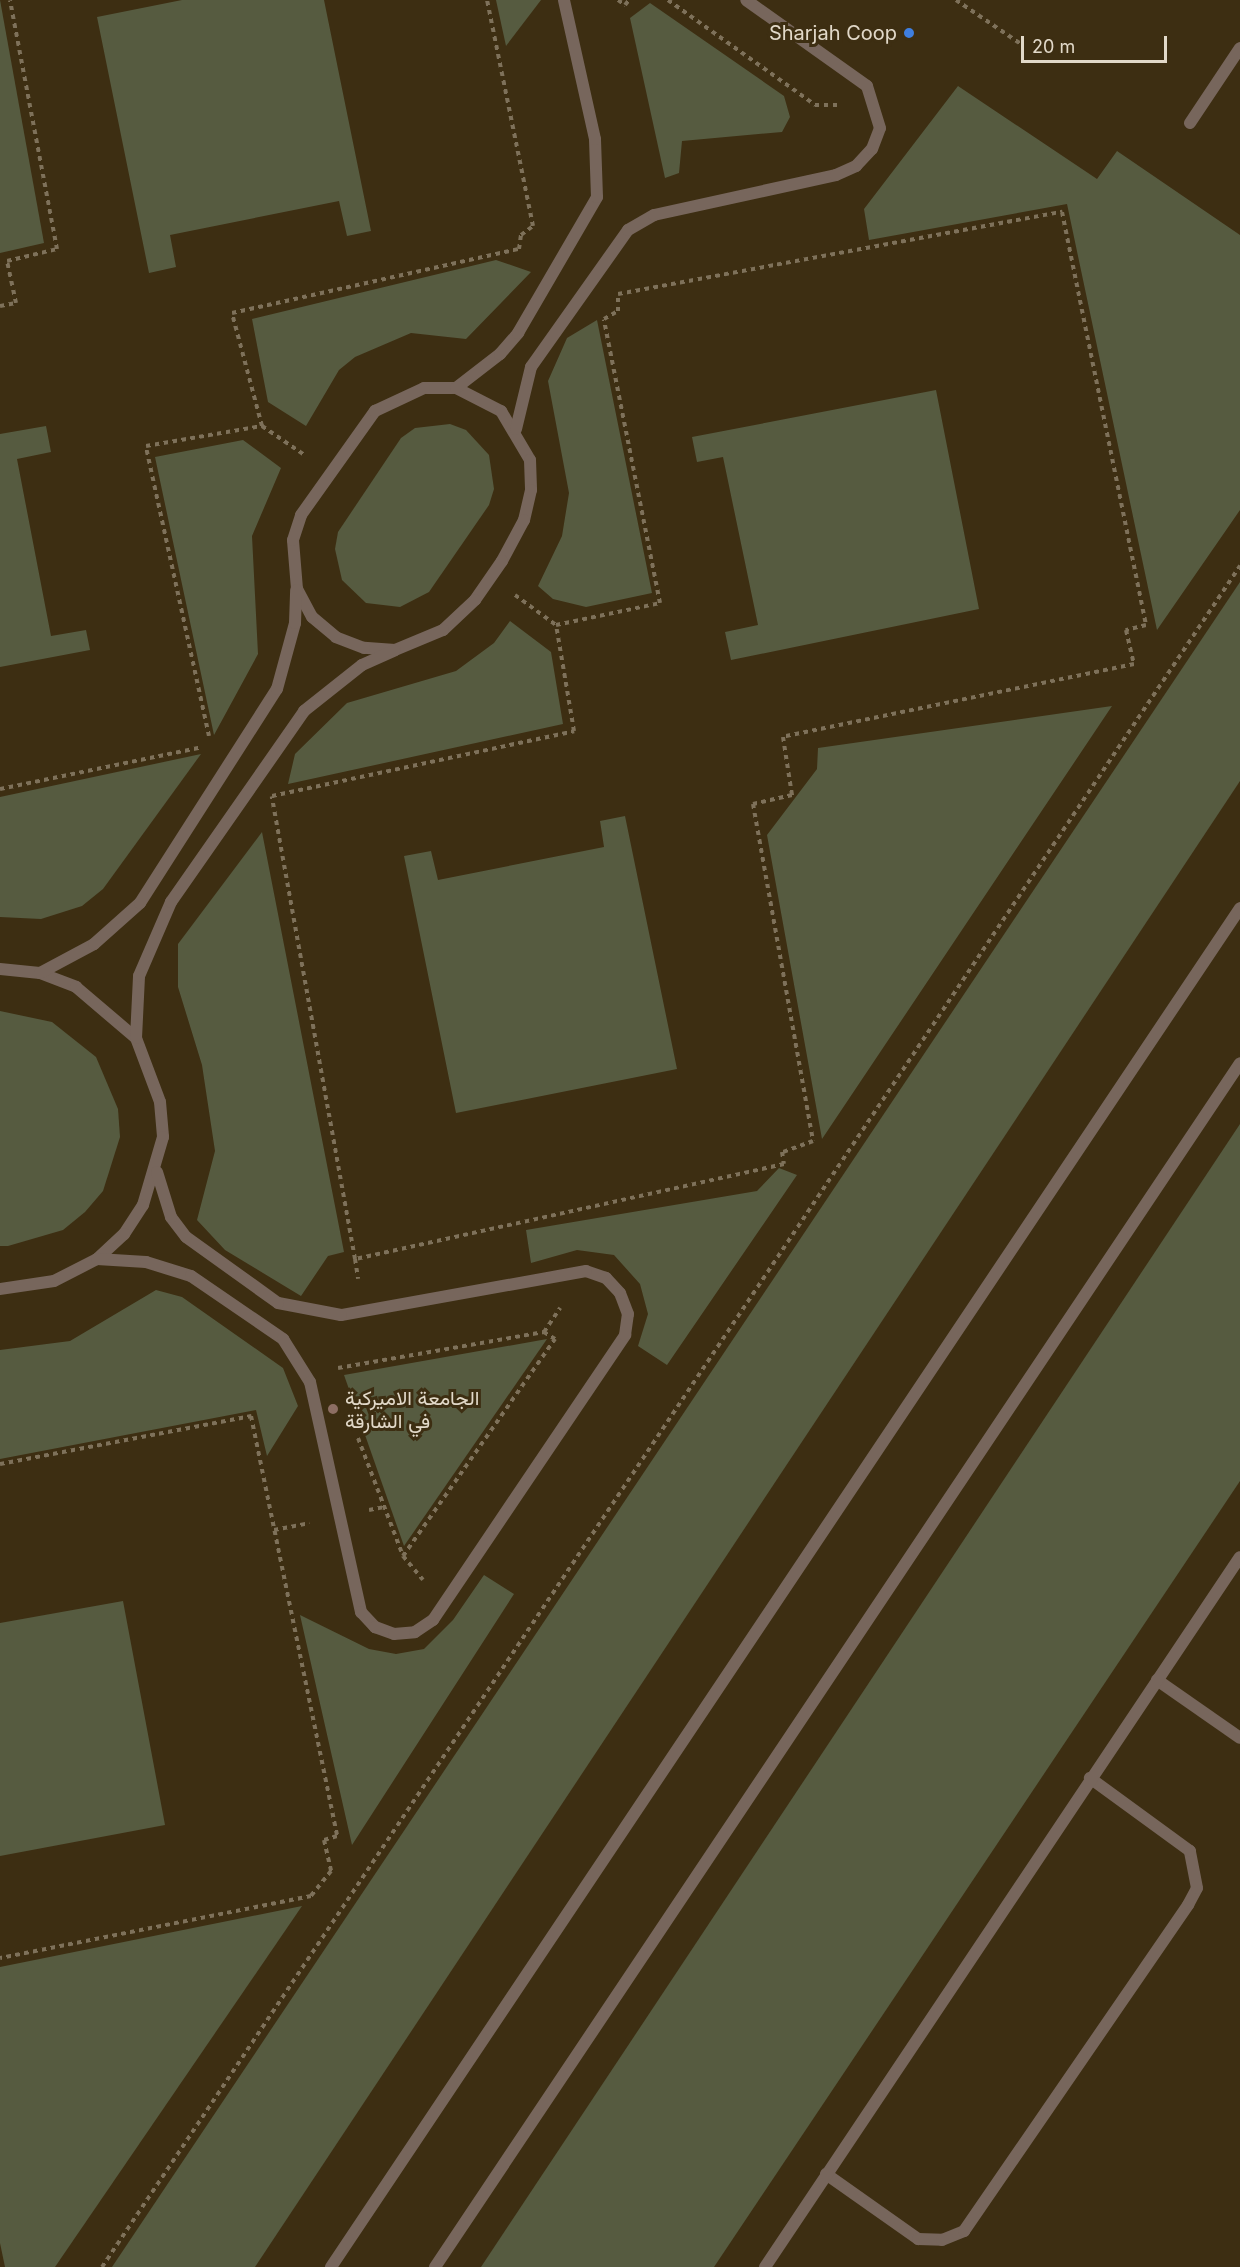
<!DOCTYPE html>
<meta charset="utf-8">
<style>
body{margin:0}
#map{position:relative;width:1240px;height:2267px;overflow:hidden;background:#3d2e12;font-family:Inter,Vazirmatn,sans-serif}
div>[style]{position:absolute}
.green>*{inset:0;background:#565b40}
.path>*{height:4px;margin-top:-2px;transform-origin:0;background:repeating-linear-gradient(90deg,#7e715a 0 4.5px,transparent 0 9px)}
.minor>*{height:12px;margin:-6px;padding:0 6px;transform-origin:6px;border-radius:6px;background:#77665c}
.tertiary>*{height:12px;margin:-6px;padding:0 6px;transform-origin:6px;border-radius:6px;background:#77665c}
.dots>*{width:16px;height:16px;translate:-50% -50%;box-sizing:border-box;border:3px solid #3d2e12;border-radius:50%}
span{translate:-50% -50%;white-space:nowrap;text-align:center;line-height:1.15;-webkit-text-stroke:6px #3d2e12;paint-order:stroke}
.poi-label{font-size:20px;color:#e2d9c9}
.right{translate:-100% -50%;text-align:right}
.left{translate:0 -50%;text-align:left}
.scale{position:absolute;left:1021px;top:36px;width:146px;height:27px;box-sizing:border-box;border:3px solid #e2d9c9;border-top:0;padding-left:8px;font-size:18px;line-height:21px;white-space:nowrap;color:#e2d9c9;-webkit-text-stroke:4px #3d2e12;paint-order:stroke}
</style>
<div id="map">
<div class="green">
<i style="clip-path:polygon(0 0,44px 243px,0 253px)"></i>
<i style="clip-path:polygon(182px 0,324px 0,371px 231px,347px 236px,339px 201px,170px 235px,176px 267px,149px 273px,97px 17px)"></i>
<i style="clip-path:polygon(496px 0,541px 0,506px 46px)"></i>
<i style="clip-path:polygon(650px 3px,784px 96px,790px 117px,782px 132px,682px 141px,679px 173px,665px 178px,630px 18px)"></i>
<i style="clip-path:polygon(958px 86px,1097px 179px,1117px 151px,1240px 235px,1240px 510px,1157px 630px,1067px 204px,869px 240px,864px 209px)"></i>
<i style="clip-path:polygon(496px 260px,531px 272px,466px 339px,411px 333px,355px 357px,339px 370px,306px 426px,268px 402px,252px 319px)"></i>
<i style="clip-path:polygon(597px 320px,652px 593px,586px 607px,553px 599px,538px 586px,562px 536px,569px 493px,548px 381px,567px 338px)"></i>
<i style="clip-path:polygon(936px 390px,979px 609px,731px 660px,725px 632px,758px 625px,723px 457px,697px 462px,692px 437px)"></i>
<i style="clip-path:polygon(450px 424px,466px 430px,489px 455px,494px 489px,489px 505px,429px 592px,400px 607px,366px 603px,342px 580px,335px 549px,338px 532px,401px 438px,415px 428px)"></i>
<i style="clip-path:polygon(46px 426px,51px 452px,17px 459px,51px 636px,86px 630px,90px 650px,0 667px,0 434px)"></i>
<i style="clip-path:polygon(243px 440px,281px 468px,252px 536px,258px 654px,214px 735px,155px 457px)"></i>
<i style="clip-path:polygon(1240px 582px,1240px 781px,255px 2267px,112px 2267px)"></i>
<i style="clip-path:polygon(510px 621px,551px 652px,563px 724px,288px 784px,295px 754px,347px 703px,456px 671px,494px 643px)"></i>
<i style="clip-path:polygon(1112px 706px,822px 1139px,767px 835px,817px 769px,818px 748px)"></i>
<i style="clip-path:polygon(201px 754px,103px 889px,82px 906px,41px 919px,0 917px,0 797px)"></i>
<i style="clip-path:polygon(625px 816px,677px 1069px,456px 1113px,404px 856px,431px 851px,438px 880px,604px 847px,600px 821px)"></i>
<i style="clip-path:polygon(262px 832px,344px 1252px,328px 1256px,301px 1296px,225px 1250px,197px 1220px,215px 1151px,202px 1065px,178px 987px,178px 944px)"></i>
<i style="clip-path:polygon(0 1011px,52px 1022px,96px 1057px,118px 1109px,120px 1137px,103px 1191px,85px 1212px,63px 1230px,8px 1246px,0 1246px)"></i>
<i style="clip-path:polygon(1240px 1124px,1240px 1481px,714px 2267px,481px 2267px)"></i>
<i style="clip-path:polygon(779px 1168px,797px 1175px,667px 1365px,638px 1346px,648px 1314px,640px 1284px,614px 1255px,577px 1250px,531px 1263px,526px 1230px,757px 1191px)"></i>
<i style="clip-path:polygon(156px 1290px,182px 1297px,283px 1368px,298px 1406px,267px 1456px,256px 1410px,0 1459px,0 1350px,70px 1341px)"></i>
<i style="clip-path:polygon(547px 1339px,404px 1546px,344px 1375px)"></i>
<i style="clip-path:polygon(484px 1575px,514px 1594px,352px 1845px,300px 1615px,369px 1649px,396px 1654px,424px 1649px,453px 1620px)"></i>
<i style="clip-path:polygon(123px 1601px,165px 1825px,0 1856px,0 1623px)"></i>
<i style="clip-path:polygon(302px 1906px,55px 2267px,5px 2267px,0 2243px,0 1967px)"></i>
</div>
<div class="path">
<i style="left:618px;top:0;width:9px;rotate:36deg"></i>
<i style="left:625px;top:5px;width:6px;rotate:-51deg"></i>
<i style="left:668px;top:0;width:181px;rotate:35.5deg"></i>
<i style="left:815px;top:105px;width:23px"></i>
<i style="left:956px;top:0;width:78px;rotate:34.1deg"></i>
<i style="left:1062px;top:212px;width:421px;rotate:78.5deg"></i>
<i style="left:1146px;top:625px;width:21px;rotate:166deg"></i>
<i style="left:1126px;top:630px;width:35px;rotate:77deg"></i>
<i style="left:1134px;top:664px;width:359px;rotate:168.3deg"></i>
<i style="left:783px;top:737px;width:59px;rotate:81.2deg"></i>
<i style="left:792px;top:795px;width:40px;rotate:167deg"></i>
<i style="left:753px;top:804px;width:342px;rotate:79.9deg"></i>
<i style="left:813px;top:1141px;width:33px;rotate:160deg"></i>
<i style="left:782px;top:1152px;width:12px;rotate:81deg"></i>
<i style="left:784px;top:1164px;width:439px;rotate:167.5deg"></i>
<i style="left:355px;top:1259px;width:470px;rotate:-100.2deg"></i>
<i style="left:272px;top:796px;width:309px;rotate:-12.1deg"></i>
<i style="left:574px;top:731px;width:108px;rotate:-99.6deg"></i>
<i style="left:556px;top:625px;width:106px;rotate:-11.9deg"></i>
<i style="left:660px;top:603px;width:289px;rotate:-101.2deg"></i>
<i style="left:604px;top:319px;width:16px;rotate:-30deg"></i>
<i style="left:618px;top:311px;width:17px;rotate:-90deg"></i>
<i style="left:618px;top:294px;width:452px;rotate:-10.5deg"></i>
<i style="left:0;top:306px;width:16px;rotate:-11deg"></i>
<i style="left:16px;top:303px;width:43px;rotate:-102.1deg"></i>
<i style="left:7px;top:261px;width:51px;rotate:-13.5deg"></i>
<i style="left:57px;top:249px;width:253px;rotate:-100.7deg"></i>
<i style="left:262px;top:426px;width:53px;rotate:34.3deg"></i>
<i style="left:515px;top:595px;width:51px;rotate:36.2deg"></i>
<i style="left:209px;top:736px;width:297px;rotate:-102.3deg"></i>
<i style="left:146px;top:446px;width:118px;rotate:-9.8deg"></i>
<i style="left:262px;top:426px;width:117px;rotate:-104.9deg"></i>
<i style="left:232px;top:313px;width:294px;rotate:-12.6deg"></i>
<i style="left:519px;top:249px;width:14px;rotate:-82deg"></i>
<i style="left:521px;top:235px;width:15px;rotate:-37deg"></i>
<i style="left:533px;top:226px;width:231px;rotate:-101.5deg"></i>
<i style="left:0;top:789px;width:206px;rotate:-11.7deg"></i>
<i style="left:355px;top:1259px;width:20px;rotate:81deg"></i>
<i style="left:338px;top:1368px;width:209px;rotate:-9.9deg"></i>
<i style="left:544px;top:1332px;width:29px;rotate:-56deg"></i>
<i style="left:358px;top:1438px;width:126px;rotate:69.1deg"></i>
<i style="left:403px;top:1556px;width:31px;rotate:50deg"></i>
<i style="left:0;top:1464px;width:256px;rotate:-10.8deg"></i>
<i style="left:251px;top:1416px;width:429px;rotate:78.4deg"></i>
<i style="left:337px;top:1836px;width:14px;rotate:163deg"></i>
<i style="left:324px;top:1840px;width:32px;rotate:77deg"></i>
<i style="left:331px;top:1871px;width:32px;rotate:129deg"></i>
<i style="left:311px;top:1896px;width:317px;rotate:168.7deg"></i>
<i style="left:369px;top:1510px;width:15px;rotate:-11deg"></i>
<i style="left:274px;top:1530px;width:36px;rotate:-11deg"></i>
<i style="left:403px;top:1556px;width:265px;rotate:-55deg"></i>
<i style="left:555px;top:1339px;width:13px;rotate:-148deg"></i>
<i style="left:102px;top:2267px;width:2047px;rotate:-56.22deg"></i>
</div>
<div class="minor">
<i style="left:1190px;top:123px;width:90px;rotate:-56.3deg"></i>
<i style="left:424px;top:388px;width:32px"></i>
<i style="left:456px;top:388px;width:51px;rotate:27.1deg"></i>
<i style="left:501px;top:411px;width:57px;rotate:59.4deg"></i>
<i style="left:530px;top:460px;width:30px;rotate:88deg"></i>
<i style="left:531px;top:490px;width:31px;rotate:103deg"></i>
<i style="left:524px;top:520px;width:47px;rotate:118.2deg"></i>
<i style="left:502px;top:561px;width:47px;rotate:124.7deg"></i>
<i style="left:475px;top:600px;width:44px;rotate:136.8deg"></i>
<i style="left:443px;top:630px;width:52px;rotate:157.4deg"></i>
<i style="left:395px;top:650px;width:31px;rotate:-176deg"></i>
<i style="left:364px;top:648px;width:30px;rotate:-159deg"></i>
<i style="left:336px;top:637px;width:31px;rotate:-140deg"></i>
<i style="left:312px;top:617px;width:32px;rotate:-118deg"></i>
<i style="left:297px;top:589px;width:49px;rotate:-94.7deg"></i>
<i style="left:293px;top:540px;width:26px;rotate:-72deg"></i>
<i style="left:301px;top:515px;width:128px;rotate:-54.6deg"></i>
<i style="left:375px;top:411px;width:54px;rotate:-25.1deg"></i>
<i style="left:456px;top:388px;width:56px;rotate:-37.7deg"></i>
<i style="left:500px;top:354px;width:28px;rotate:-49deg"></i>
<i style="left:518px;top:333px;width:157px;rotate:-59.8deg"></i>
<i style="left:597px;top:197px;width:58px;rotate:-92deg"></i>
<i style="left:595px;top:139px;width:142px;rotate:-102.6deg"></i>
<i style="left:516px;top:429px;width:64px;rotate:-76.4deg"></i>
<i style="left:531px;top:367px;width:168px;rotate:-54.7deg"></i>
<i style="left:628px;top:230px;width:30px;rotate:-30deg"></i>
<i style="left:654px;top:215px;width:186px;rotate:-12.4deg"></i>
<i style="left:836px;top:175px;width:22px;rotate:-24deg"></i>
<i style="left:856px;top:166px;width:23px;rotate:-47deg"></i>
<i style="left:872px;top:149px;width:22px;rotate:-69deg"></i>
<i style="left:880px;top:128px;width:44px;rotate:-107.2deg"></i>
<i style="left:867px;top:86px;width:148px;rotate:-144.6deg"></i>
<i style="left:0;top:969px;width:40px;rotate:5.7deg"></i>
<i style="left:40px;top:973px;width:39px;rotate:21deg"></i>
<i style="left:76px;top:987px;width:79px;rotate:40.4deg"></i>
<i style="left:136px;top:1038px;width:68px;rotate:69.4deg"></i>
<i style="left:160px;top:1102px;width:35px;rotate:85deg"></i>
<i style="left:163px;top:1137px;width:71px;rotate:106.4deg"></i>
<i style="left:143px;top:1205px;width:35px;rotate:123deg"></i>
<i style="left:124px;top:1234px;width:37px;rotate:137deg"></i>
<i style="left:97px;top:1259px;width:48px;rotate:152.9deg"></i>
<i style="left:54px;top:1281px;width:55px;rotate:171.6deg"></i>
<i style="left:40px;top:973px;width:61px;rotate:-28.2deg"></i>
<i style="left:94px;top:944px;width:62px;rotate:-41.7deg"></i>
<i style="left:140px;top:903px;width:254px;rotate:-57.4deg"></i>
<i style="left:277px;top:689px;width:68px;rotate:-74.7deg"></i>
<i style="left:295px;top:623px;width:33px;rotate:-88deg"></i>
<i style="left:136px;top:1038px;width:62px;rotate:-87.2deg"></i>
<i style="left:139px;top:976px;width:81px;rotate:-66.6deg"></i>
<i style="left:171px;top:902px;width:233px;rotate:-55.1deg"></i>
<i style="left:304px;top:711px;width:74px;rotate:-38.4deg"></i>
<i style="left:362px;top:665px;width:35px;rotate:-24deg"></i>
<i style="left:97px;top:1259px;width:49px;rotate:3.5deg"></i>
<i style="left:146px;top:1262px;width:47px;rotate:17.3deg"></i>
<i style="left:191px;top:1276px;width:112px;rotate:34.4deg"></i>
<i style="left:283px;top:1339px;width:51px;rotate:57.9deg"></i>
<i style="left:310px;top:1382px;width:236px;rotate:77.5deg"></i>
<i style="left:361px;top:1612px;width:21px;rotate:47deg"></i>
<i style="left:375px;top:1627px;width:20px;rotate:20deg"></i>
<i style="left:394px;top:1634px;width:21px;rotate:-5deg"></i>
<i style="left:415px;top:1632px;width:22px;rotate:-34deg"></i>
<i style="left:433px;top:1620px;width:344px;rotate:-56deg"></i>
<i style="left:625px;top:1335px;width:21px;rotate:-82deg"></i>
<i style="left:628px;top:1314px;width:22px;rotate:-111deg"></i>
<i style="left:620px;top:1293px;width:21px;rotate:-133deg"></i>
<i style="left:606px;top:1278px;width:21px;rotate:-161deg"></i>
<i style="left:586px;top:1271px;width:249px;rotate:169.8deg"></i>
<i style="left:341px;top:1315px;width:64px;rotate:-169.2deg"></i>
<i style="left:278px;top:1303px;width:113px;rotate:-144.3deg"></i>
<i style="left:186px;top:1237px;width:25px;rotate:-127deg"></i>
<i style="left:171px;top:1217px;width:47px;rotate:-107.3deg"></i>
<i style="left:1157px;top:1680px;width:101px;rotate:34.9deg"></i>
<i style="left:826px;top:2174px;width:113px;rotate:35.2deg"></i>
<i style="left:918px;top:2239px;width:24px;rotate:2deg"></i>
<i style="left:942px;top:2240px;width:24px;rotate:-22deg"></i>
<i style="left:964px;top:2231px;width:396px;rotate:-55.5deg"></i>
<i style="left:1188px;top:1905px;width:19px;rotate:-62deg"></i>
<i style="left:1197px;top:1888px;width:38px;rotate:-101deg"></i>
<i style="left:1190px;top:1851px;width:124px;rotate:-143.9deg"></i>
<i style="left:765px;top:2267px;width:854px;rotate:-56.22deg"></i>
</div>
<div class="tertiary">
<i style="left:331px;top:2267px;width:1635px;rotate:-56.22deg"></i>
<i style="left:435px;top:2267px;width:1448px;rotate:-56.23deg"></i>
</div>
<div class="dots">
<i style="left:909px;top:33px;background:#3f7fe0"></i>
<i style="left:333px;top:1409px;background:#8d6e63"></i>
</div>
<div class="poi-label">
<span class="right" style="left:897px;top:33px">Sharjah Coop</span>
<span class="left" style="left:345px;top:1410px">الجامعة الاميركية<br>في الشارقة</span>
</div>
<div class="scale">20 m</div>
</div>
